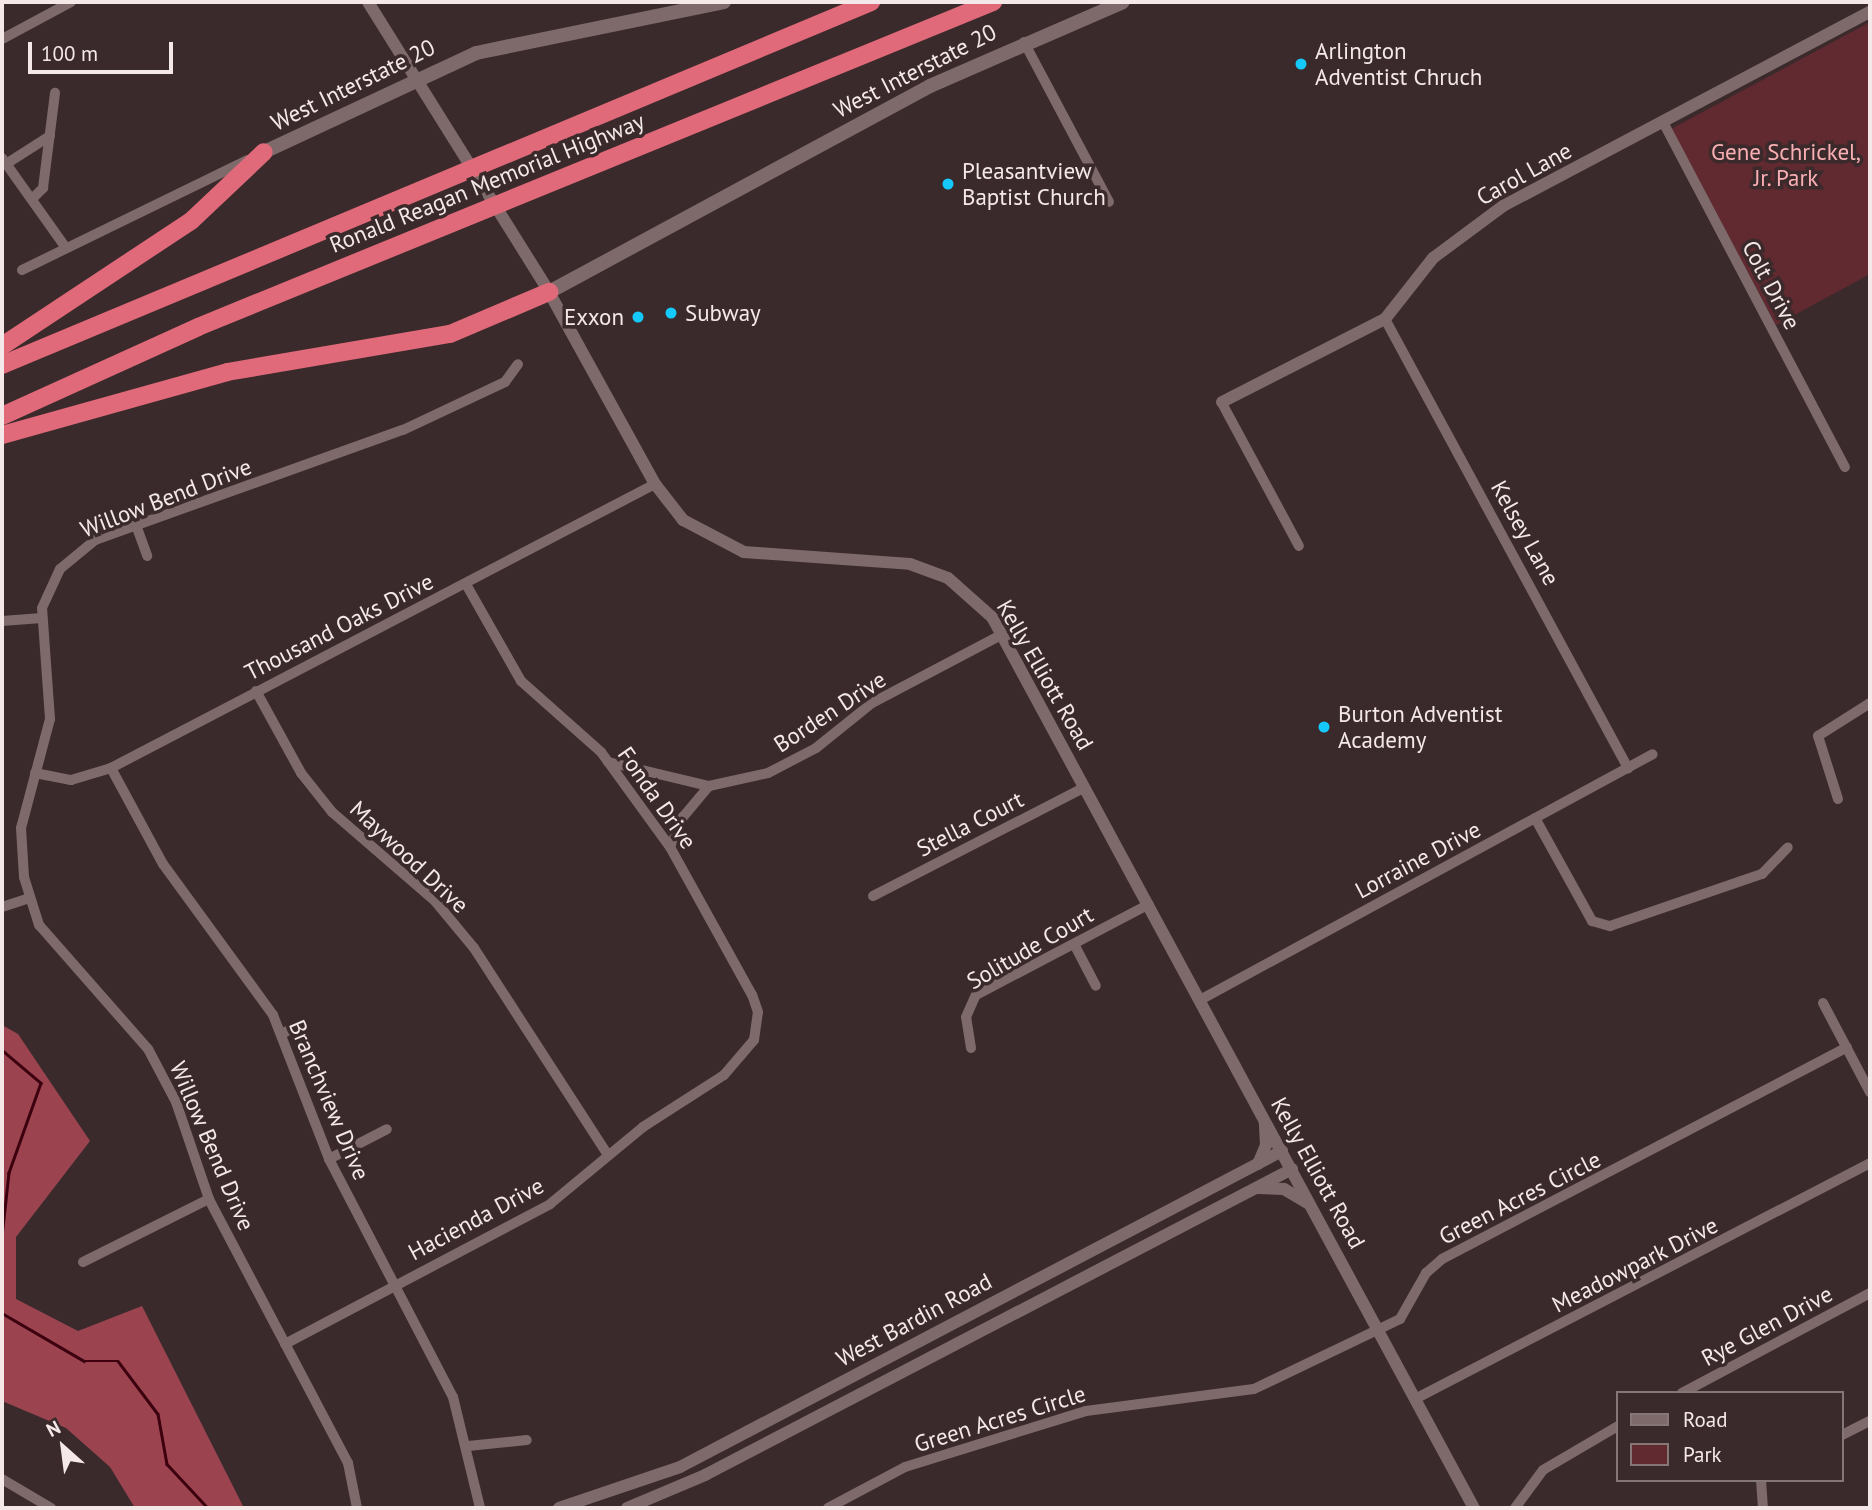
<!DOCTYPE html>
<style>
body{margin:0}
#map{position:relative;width:1872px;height:1510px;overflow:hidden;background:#3b2a2b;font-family:"PT Sans",sans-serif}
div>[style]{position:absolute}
.green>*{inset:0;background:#612930}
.forest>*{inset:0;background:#9b4450}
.stream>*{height:2.5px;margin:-1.25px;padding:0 1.25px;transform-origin:1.25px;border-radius:1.25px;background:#3c000e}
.minor>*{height:10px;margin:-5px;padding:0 5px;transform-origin:5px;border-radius:5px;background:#7e6a6b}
.tertiary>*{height:12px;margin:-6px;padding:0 6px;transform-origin:6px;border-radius:6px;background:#7e6a6b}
.secondary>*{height:14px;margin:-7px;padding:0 7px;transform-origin:7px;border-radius:7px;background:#7e6a6b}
.motorway>*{height:18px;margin:-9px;padding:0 9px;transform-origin:9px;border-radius:9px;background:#e06a79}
.dots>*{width:19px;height:19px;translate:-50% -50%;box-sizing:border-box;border:4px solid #3b2a2b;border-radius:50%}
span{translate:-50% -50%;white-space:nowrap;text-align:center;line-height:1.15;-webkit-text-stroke:7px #3b2a2b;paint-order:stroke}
.poi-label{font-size:23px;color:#f4e8e8}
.left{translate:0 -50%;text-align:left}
.right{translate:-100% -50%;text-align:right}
.street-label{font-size:23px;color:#f4e8e8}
.park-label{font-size:23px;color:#f9afb4}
.frame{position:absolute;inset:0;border:4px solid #f4e8e8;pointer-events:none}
.legend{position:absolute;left:1616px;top:1391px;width:228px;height:91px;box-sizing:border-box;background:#3b2a2b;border:2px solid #857677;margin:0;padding:9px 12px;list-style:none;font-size:21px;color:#f4e8e8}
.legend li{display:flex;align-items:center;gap:14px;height:35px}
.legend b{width:35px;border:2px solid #857677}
.north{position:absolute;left:28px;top:1412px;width:70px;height:70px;-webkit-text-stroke:5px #3b2a2b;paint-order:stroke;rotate:332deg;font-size:19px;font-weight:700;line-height:28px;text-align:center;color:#f4e8e8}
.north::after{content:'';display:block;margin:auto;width:24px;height:32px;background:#f4e8e8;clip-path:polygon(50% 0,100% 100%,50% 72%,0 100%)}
.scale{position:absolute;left:28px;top:42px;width:145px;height:32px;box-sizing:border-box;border:4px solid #f4e8e8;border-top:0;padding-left:9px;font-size:21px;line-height:24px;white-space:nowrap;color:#f4e8e8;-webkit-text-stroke:5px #3b2a2b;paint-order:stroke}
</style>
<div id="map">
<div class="green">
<i style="clip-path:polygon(1870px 22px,1870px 274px,1776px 325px,1671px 129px)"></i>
</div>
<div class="forest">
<i style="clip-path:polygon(2px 1025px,18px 1034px,90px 1141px,16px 1237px,16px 1299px,78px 1331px,142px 1306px,244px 1508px,135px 1508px,110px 1467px,66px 1428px,2px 1401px)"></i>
</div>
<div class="stream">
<i style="left:2px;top:1050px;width:51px;rotate:40.2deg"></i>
<i style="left:41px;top:1083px;width:96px;rotate:109.6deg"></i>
<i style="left:9px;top:1173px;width:63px;rotate:96.3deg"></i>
<i style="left:2px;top:1313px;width:95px;rotate:30.3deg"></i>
<i style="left:84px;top:1361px;width:34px"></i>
<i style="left:118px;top:1361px;width:66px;rotate:53deg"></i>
<i style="left:158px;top:1414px;width:51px;rotate:79.8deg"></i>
<i style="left:167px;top:1464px;width:60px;rotate:47deg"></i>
</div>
<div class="minor">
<i style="left:2px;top:39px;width:78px;rotate:-28.2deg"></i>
<i style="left:1024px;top:42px;width:181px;rotate:62deg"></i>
<i style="left:1663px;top:122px;width:390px;rotate:62.2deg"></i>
<i style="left:2px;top:158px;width:110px;rotate:54.6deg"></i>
<i style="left:6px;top:164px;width:52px;rotate:-32.5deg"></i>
<i style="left:32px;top:199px;width:16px;rotate:-45deg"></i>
<i style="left:43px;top:188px;width:96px;rotate:-82.8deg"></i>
<i style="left:22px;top:270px;width:251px;rotate:-26deg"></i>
<i style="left:1385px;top:319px;width:511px;rotate:61.58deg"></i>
<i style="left:1223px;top:405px;width:160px;rotate:61.7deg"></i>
<i style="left:136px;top:525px;width:33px;rotate:70deg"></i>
<i style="left:2px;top:621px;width:40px;rotate:-4.3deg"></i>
<i style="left:256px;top:691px;width:94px;rotate:61.2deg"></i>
<i style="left:301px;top:773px;width:50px;rotate:51.5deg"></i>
<i style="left:332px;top:812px;width:136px;rotate:40.8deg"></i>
<i style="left:435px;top:901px;width:61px;rotate:50.3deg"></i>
<i style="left:474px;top:948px;width:247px;rotate:57.1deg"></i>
<i style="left:608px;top:762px;width:104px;rotate:13.4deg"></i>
<i style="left:709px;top:786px;width:60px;rotate:-12.4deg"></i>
<i style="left:768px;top:773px;width:54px;rotate:-27.5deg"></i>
<i style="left:816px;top:748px;width:72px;rotate:-38.8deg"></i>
<i style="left:872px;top:703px;width:148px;rotate:-27.8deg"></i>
<i style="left:111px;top:768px;width:109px;rotate:61.6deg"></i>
<i style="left:163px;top:864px;width:187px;rotate:53.9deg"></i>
<i style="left:273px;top:1015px;width:155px;rotate:68.7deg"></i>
<i style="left:329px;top:1159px;width:268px;rotate:62.5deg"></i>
<i style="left:453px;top:1397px;width:114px;rotate:76.3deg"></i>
<i style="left:35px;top:773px;width:37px;rotate:11deg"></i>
<i style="left:71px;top:780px;width:42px;rotate:-16.7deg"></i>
<i style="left:111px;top:768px;width:614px;rotate:-27.57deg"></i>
<i style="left:1838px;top:799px;width:66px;rotate:-107.6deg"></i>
<i style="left:1818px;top:736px;width:62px;rotate:-32.4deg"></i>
<i style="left:1535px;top:818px;width:118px;rotate:61deg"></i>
<i style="left:1592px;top:921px;width:19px;rotate:16deg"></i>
<i style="left:1610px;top:926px;width:161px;rotate:-18.9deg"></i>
<i style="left:1762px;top:874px;width:37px;rotate:-46deg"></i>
<i style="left:670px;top:847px;width:33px;rotate:-67deg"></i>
<i style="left:683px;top:817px;width:40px;rotate:-50deg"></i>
<i style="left:873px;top:896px;width:238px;rotate:-27.2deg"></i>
<i style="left:2px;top:907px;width:29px;rotate:-18deg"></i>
<i style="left:1074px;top:944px;width:47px;rotate:62.4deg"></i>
<i style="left:1200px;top:1000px;width:515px;rotate:-28.5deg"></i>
<i style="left:1823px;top:1003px;width:101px;rotate:62.2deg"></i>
<i style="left:282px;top:1034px;width:14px;rotate:-30deg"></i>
<i style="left:971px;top:1048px;width:31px;rotate:-99deg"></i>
<i style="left:966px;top:1017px;width:24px;rotate:-66deg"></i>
<i style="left:976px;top:995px;width:195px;rotate:-27.7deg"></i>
<i style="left:329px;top:1159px;width:65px;rotate:-27.3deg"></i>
<i style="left:83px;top:1262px;width:141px;rotate:-26.6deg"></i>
<i style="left:285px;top:1344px;width:300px;rotate:-27.8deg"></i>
<i style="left:550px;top:1204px;width:121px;rotate:-39.6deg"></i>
<i style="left:643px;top:1127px;width:96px;rotate:-32.7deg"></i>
<i style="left:724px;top:1075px;width:46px;rotate:-49.4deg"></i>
<i style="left:754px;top:1040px;width:28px;rotate:-82deg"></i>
<i style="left:758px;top:1012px;width:18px;rotate:-109deg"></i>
<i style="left:752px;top:995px;width:169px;rotate:-119deg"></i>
<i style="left:670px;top:847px;width:117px;rotate:-126deg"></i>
<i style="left:601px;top:752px;width:107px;rotate:-138.4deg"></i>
<i style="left:521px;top:681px;width:112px;rotate:-119.6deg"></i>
<i style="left:1682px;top:1393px;width:213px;rotate:-28deg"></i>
<i style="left:1415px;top:1399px;width:513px;rotate:-27.41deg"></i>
<i style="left:1842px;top:1435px;width:31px;rotate:-27deg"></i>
<i style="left:468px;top:1446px;width:59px;rotate:-5.8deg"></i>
<i style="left:2px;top:1479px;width:57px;rotate:30.6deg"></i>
<i style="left:1761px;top:1480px;width:28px;rotate:86deg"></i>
<i style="left:357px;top:1508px;width:46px;rotate:-101.3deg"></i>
<i style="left:348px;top:1463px;width:298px;rotate:-117.8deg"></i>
<i style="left:209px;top:1199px;width:102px;rotate:-108.8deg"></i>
<i style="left:176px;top:1102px;width:60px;rotate:-117.8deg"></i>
<i style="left:148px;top:1049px;width:165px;rotate:-131.3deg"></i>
<i style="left:39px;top:925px;width:50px;rotate:-107.4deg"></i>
<i style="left:24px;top:877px;width:49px;rotate:-93.5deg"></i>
<i style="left:21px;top:828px;width:113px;rotate:-75.1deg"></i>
<i style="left:50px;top:719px;width:111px;rotate:-94.1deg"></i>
<i style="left:42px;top:608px;width:43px;rotate:-65.2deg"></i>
<i style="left:60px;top:569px;width:45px;rotate:-39.6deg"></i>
<i style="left:95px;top:540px;width:327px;rotate:-19.7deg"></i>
<i style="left:403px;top:430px;width:113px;rotate:-25.2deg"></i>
<i style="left:505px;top:382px;width:22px;rotate:-54deg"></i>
<i style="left:828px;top:1508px;width:87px;rotate:-28deg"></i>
<i style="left:905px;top:1467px;width:189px;rotate:-17.2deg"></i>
<i style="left:1086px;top:1411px;width:169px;rotate:-7.5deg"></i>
<i style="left:1254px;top:1389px;width:162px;rotate:-25.6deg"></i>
<i style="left:1400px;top:1319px;width:53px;rotate:-60.5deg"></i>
<i style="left:1426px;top:1273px;width:21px;rotate:-41deg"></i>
<i style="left:1442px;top:1259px;width:457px;rotate:-27.6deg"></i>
<i style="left:1515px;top:1508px;width:47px;rotate:-53.6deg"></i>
<i style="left:1543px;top:1470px;width:87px;rotate:-30.4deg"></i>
</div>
<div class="tertiary">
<i style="left:368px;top:2px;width:342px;rotate:58deg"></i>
<i style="left:549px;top:292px;width:219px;rotate:61.1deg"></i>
<i style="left:655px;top:484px;width:46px;rotate:52.1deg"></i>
<i style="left:683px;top:520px;width:69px;rotate:27.7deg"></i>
<i style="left:744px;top:552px;width:166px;rotate:4.1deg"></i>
<i style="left:910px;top:564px;width:40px;rotate:20.2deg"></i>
<i style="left:948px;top:578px;width:59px;rotate:41.6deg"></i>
<i style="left:992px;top:617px;width:1013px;rotate:61.59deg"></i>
<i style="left:1222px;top:402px;width:183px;rotate:-27deg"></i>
<i style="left:1385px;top:319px;width:78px;rotate:-51.8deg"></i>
<i style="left:1433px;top:258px;width:87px;rotate:-36.6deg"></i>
<i style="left:1503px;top:206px;width:415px;rotate:-27.9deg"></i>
<i style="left:1258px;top:1164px;width:21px;rotate:-67deg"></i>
<i style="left:1266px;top:1145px;width:22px;rotate:-93deg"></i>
<i style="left:1258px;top:1188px;width:26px;rotate:2deg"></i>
<i style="left:1284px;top:1189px;width:29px;rotate:31deg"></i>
<i style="left:559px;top:1508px;width:128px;rotate:-18.7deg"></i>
<i style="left:680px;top:1467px;width:680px;rotate:-27.7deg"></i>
<i style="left:627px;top:1508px;width:85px;rotate:-22.9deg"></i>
<i style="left:705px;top:1475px;width:662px;rotate:-27.53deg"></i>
</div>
<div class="secondary">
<i style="left:264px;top:152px;width:234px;rotate:-25deg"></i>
<i style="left:476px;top:53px;width:253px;rotate:-11.6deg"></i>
<i style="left:549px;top:292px;width:433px;rotate:-28.4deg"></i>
<i style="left:930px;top:86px;width:210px;rotate:-23.5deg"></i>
</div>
<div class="motorway">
<i style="left:2px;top:346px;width:227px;rotate:-33.5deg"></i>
<i style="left:191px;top:221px;width:100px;rotate:-43.4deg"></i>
<i style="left:2px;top:365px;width:942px;rotate:-22.67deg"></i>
<i style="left:2px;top:416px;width:215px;rotate:-24.4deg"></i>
<i style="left:198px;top:327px;width:859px;rotate:-22.23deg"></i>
<i style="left:2px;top:435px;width:234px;rotate:-15.6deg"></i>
<i style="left:227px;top:372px;width:226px;rotate:-9.7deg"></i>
<i style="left:450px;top:334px;width:108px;rotate:-23deg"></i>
</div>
<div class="dots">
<i style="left:1301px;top:64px;background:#15cafb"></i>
<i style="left:948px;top:184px;background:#15cafb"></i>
<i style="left:671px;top:313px;background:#15cafb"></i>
<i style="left:638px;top:317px;background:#15cafb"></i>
<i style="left:1324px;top:727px;background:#15cafb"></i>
</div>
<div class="poi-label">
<span class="left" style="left:1315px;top:64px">Arlington<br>Adventist Chruch</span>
<span class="left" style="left:962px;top:184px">Pleasantview<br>Baptist Church</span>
<span class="left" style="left:685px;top:313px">Subway</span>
<span class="right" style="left:624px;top:317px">Exxon</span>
<span class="left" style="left:1338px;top:727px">Burton Adventist<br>Academy</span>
</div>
<div class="street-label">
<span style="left:915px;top:71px;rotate:-27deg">West Interstate 20</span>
<span style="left:353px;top:85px;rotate:-26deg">West Interstate 20</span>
<span style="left:1524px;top:174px;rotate:-29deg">Carol Lane</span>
<span style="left:487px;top:183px;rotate:-22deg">Ronald Reagan Memorial Highway</span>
<span style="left:1771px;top:285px;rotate:62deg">Colt Drive</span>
<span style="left:166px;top:498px;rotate:-21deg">Willow Bend Drive</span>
<span style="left:1525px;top:533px;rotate:61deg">Kelsey Lane</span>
<span style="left:339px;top:627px;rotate:-27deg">Thousand Oaks Drive</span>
<span style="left:1045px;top:675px;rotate:60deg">Kelly Elliott Road</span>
<span style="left:830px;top:712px;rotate:-33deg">Borden Drive</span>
<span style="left:657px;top:798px;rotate:55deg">Fonda Drive</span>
<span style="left:970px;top:824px;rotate:-27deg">Stella Court</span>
<span style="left:409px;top:857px;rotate:43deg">Maywood Drive</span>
<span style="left:1418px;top:860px;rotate:-28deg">Lorraine Drive</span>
<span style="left:1030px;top:948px;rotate:-30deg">Solitude Court</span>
<span style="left:329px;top:1100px;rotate:67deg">Branchview Drive</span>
<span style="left:212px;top:1146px;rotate:67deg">Willow Bend Drive</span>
<span style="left:1318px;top:1173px;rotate:61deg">Kelly Elliott Road</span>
<span style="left:1520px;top:1198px;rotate:-27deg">Green Acres Circle</span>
<span style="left:476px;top:1219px;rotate:-28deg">Hacienda Drive</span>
<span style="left:1635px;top:1265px;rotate:-27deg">Meadowpark Drive</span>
<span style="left:914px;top:1320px;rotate:-28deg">West Bardin Road</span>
<span style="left:1767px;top:1326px;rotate:-28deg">Rye Glen Drive</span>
<span style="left:1000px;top:1419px;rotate:-17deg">Green Acres Circle</span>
</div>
<div class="park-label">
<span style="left:1786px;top:165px">Gene Schrickel,<br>Jr. Park</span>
</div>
<div class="frame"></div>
<ul class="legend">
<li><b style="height:9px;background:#7e6a6b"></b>Road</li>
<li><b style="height:19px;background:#612930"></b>Park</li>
</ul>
<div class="north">N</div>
<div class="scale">100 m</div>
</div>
